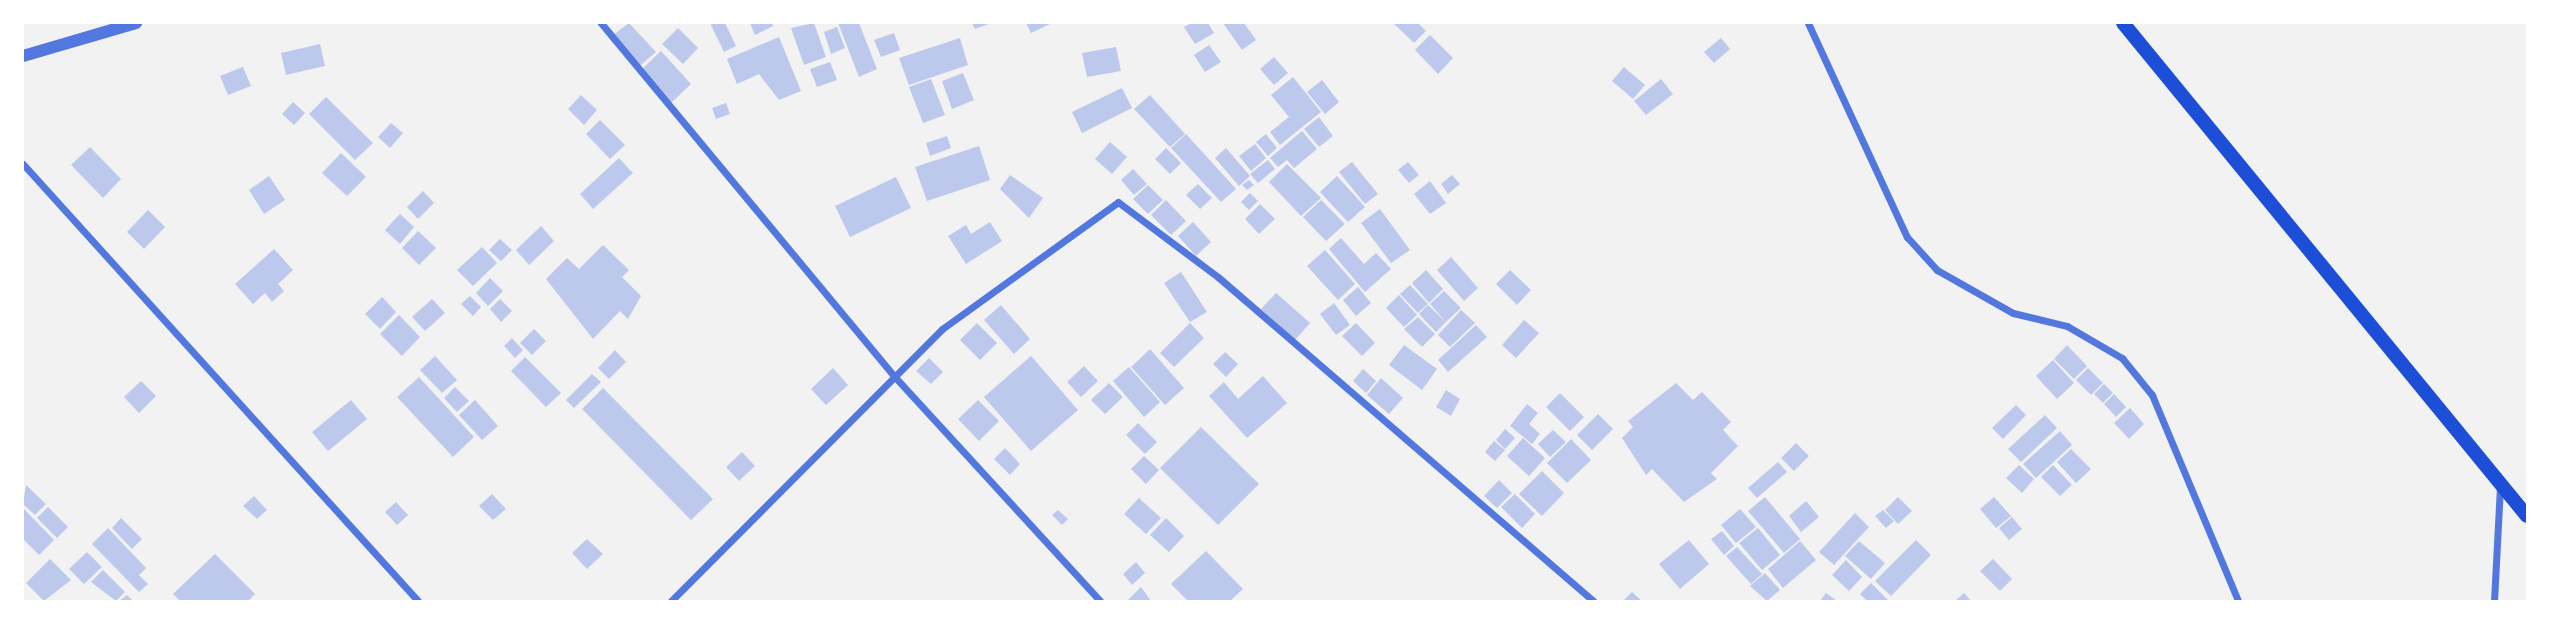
<!DOCTYPE html>
<style>
body{margin:0}
#map{position:relative;width:2550px;height:624px;overflow:hidden;background:#f2f2f2;font-family:Inter,sans-serif}
div>[style]{position:absolute}
.building>*{inset:0;background:#bdc9ec}
.minor>*{height:7px;margin:-3.5px;padding:0 3.5px;transform-origin:3.5px;border-radius:3.5px;background:#5277de}
.tertiary>*{height:12px;margin:-6px;padding:0 6px;transform-origin:6px;border-radius:6px;background:#5277de}
.secondary>*{height:14px;margin:-7px;padding:0 7px;transform-origin:7px;border-radius:7px;background:#1d4ed8}
span{translate:-50% -50%;white-space:nowrap;text-align:center;line-height:1.15;-webkit-text-stroke:5px #fff;paint-order:stroke}
.frame{position:absolute;inset:0;border:24px solid #fff;pointer-events:none}
</style>
<div id="map">
<div class="building">
<i style="clip-path:polygon(629px 23px,656px 52px,636px 69px,609px 38px)"></i>
<i style="clip-path:polygon(710px 23px,725px 23px,736px 46px,724px 52px)"></i>
<i style="clip-path:polygon(750px 23px,772px 23px,773px 26px,755px 35px)"></i>
<i style="clip-path:polygon(814px 23px,826px 57px,804px 65px,791px 28px)"></i>
<i style="clip-path:polygon(838px 23px,859px 23px,877px 69px,859px 77px)"></i>
<i style="clip-path:polygon(972px 23px,991px 23px,975px 29px)"></i>
<i style="clip-path:polygon(1026px 23px,1052px 23px,1031px 33px)"></i>
<i style="clip-path:polygon(1192px 23px,1208px 23px,1214px 33px,1195px 44px,1184px 27px)"></i>
<i style="clip-path:polygon(1223px 23px,1244px 23px,1256px 40px,1242px 50px)"></i>
<i style="clip-path:polygon(1393px 23px,1418px 23px,1426px 31px,1414px 43px)"></i>
<i style="clip-path:polygon(837px 27px,845px 48px,831px 54px,824px 32px)"></i>
<i style="clip-path:polygon(678px 28px,698px 48px,683px 64px,662px 44px)"></i>
<i style="clip-path:polygon(894px 33px,900px 50px,881px 57px,874px 40px)"></i>
<i style="clip-path:polygon(1430px 35px,1453px 58px,1438px 74px,1415px 50px)"></i>
<i style="clip-path:polygon(779px 37px,801px 91px,779px 100px,759px 74px,737px 84px,727px 59px)"></i>
<i style="clip-path:polygon(960px 38px,968px 65px,909px 85px,899px 58px)"></i>
<i style="clip-path:polygon(1721px 38px,1730px 49px,1714px 63px,1704px 52px)"></i>
<i style="clip-path:polygon(320px 44px,325px 66px,286px 75px,281px 53px)"></i>
<i style="clip-path:polygon(1209px 45px,1221px 62px,1205px 72px,1194px 55px)"></i>
<i style="clip-path:polygon(1116px 47px,1121px 71px,1087px 77px,1082px 53px)"></i>
<i style="clip-path:polygon(661px 51px,691px 84px,669px 105px,639px 72px)"></i>
<i style="clip-path:polygon(1274px 57px,1288px 73px,1274px 85px,1260px 69px)"></i>
<i style="clip-path:polygon(830px 62px,837px 80px,817px 87px,810px 69px)"></i>
<i style="clip-path:polygon(243px 67px,251px 86px,228px 95px,220px 76px)"></i>
<i style="clip-path:polygon(1624px 67px,1645px 85px,1633px 99px,1612px 81px)"></i>
<i style="clip-path:polygon(963px 73px,974px 100px,952px 109px,942px 81px)"></i>
<i style="clip-path:polygon(1293px 77px,1321px 112px,1280px 145px,1270px 132px,1289px 117px,1271px 95px)"></i>
<i style="clip-path:polygon(931px 79px,945px 115px,923px 123px,909px 87px)"></i>
<i style="clip-path:polygon(1661px 79px,1673px 94px,1646px 115px,1634px 101px)"></i>
<i style="clip-path:polygon(1322px 80px,1339px 102px,1325px 114px,1307px 92px)"></i>
<i style="clip-path:polygon(1122px 88px,1132px 108px,1082px 133px,1072px 112px)"></i>
<i style="clip-path:polygon(581px 95px,597px 110px,584px 125px,568px 109px)"></i>
<i style="clip-path:polygon(1150px 95px,1185px 134px,1170px 147px,1134px 109px)"></i>
<i style="clip-path:polygon(326px 97px,373px 143px,355px 160px,309px 114px)"></i>
<i style="clip-path:polygon(293px 102px,305px 113px,294px 125px,282px 114px)"></i>
<i style="clip-path:polygon(726px 103px,730px 114px,716px 119px,712px 108px)"></i>
<i style="clip-path:polygon(1319px 117px,1333px 136px,1319px 147px,1304px 129px)"></i>
<i style="clip-path:polygon(600px 120px,625px 145px,610px 159px,586px 134px)"></i>
<i style="clip-path:polygon(391px 123px,403px 133px,390px 148px,378px 137px)"></i>
<i style="clip-path:polygon(1302px 131px,1317px 149px,1294px 168px,1287px 160px,1278px 167px,1270px 158px)"></i>
<i style="clip-path:polygon(1186px 134px,1236px 189px,1221px 202px,1171px 148px)"></i>
<i style="clip-path:polygon(1266px 134px,1277px 148px,1268px 156px,1256px 142px)"></i>
<i style="clip-path:polygon(947px 136px,951px 148px,930px 156px,926px 143px)"></i>
<i style="clip-path:polygon(1110px 142px,1127px 157px,1112px 174px,1095px 159px)"></i>
<i style="clip-path:polygon(1255px 144px,1266px 158px,1251px 171px,1239px 156px)"></i>
<i style="clip-path:polygon(979px 146px,990px 180px,927px 201px,915px 167px)"></i>
<i style="clip-path:polygon(90px 147px,121px 179px,103px 198px,71px 165px)"></i>
<i style="clip-path:polygon(1166px 148px,1181px 163px,1170px 174px,1155px 159px)"></i>
<i style="clip-path:polygon(1226px 148px,1250px 176px,1239px 186px,1215px 158px)"></i>
<i style="clip-path:polygon(341px 153px,366px 177px,347px 196px,322px 173px)"></i>
<i style="clip-path:polygon(619px 158px,633px 173px,593px 209px,580px 194px)"></i>
<i style="clip-path:polygon(1268px 160px,1275px 169px,1258px 183px,1250px 174px)"></i>
<i style="clip-path:polygon(1352px 162px,1378px 194px,1365px 204px,1339px 172px)"></i>
<i style="clip-path:polygon(1408px 162px,1419px 175px,1409px 183px,1398px 170px)"></i>
<i style="clip-path:polygon(1287px 164px,1321px 198px,1301px 216px,1269px 182px)"></i>
<i style="clip-path:polygon(1133px 169px,1147px 184px,1134px 195px,1121px 180px)"></i>
<i style="clip-path:polygon(1010px 175px,1043px 198px,1029px 218px,1000px 189px)"></i>
<i style="clip-path:polygon(1452px 175px,1460px 184px,1448px 194px,1441px 184px)"></i>
<i style="clip-path:polygon(269px 176px,285px 200px,264px 214px,249px 190px)"></i>
<i style="clip-path:polygon(1337px 176px,1365px 207px,1348px 222px,1320px 192px)"></i>
<i style="clip-path:polygon(896px 177px,911px 208px,850px 237px,835px 206px)"></i>
<i style="clip-path:polygon(1249px 180px,1254px 185px,1247px 190px,1242px 185px)"></i>
<i style="clip-path:polygon(1430px 181px,1446px 203px,1430px 214px,1414px 194px)"></i>
<i style="clip-path:polygon(1198px 184px,1212px 198px,1200px 209px,1186px 195px)"></i>
<i style="clip-path:polygon(1148px 185px,1163px 200px,1148px 214px,1133px 199px)"></i>
<i style="clip-path:polygon(423px 191px,434px 203px,418px 219px,407px 207px)"></i>
<i style="clip-path:polygon(1250px 193px,1258px 201px,1249px 210px,1241px 202px)"></i>
<i style="clip-path:polygon(1166px 200px,1186px 221px,1171px 235px,1151px 215px)"></i>
<i style="clip-path:polygon(1321px 200px,1345px 224px,1326px 241px,1303px 217px)"></i>
<i style="clip-path:polygon(1260px 204px,1275px 219px,1259px 234px,1245px 219px)"></i>
<i style="clip-path:polygon(1380px 209px,1410px 250px,1391px 263px,1361px 223px)"></i>
<i style="clip-path:polygon(148px 210px,165px 227px,144px 249px,127px 232px)"></i>
<i style="clip-path:polygon(400px 214px,414px 227px,400px 244px,385px 230px)"></i>
<i style="clip-path:polygon(990px 222px,1002px 241px,966px 264px,948px 236px,966px 225px,971px 234px)"></i>
<i style="clip-path:polygon(1193px 222px,1211px 242px,1196px 256px,1178px 236px)"></i>
<i style="clip-path:polygon(541px 226px,554px 241px,529px 265px,516px 250px)"></i>
<i style="clip-path:polygon(418px 231px,436px 248px,419px 265px,402px 248px)"></i>
<i style="clip-path:polygon(1341px 238px,1364px 264px,1376px 253px,1391px 269px,1365px 292px,1329px 249px)"></i>
<i style="clip-path:polygon(500px 239px,512px 250px,501px 261px,489px 250px)"></i>
<i style="clip-path:polygon(603px 245px,629px 270px,622px 277px,641px 296px,628px 319px,620px 311px,593px 339px,546px 279px,567px 258px,579px 269px)"></i>
<i style="clip-path:polygon(482px 247px,497px 263px,473px 286px,457px 270px)"></i>
<i style="clip-path:polygon(274px 249px,293px 270px,278px 284px,284px 291px,272px 302px,265px 293px,253px 304px,235px 284px)"></i>
<i style="clip-path:polygon(1325px 250px,1355px 284px,1338px 300px,1307px 266px)"></i>
<i style="clip-path:polygon(1451px 257px,1478px 288px,1464px 301px,1437px 270px)"></i>
<i style="clip-path:polygon(1426px 270px,1443px 289px,1429px 303px,1412px 283px)"></i>
<i style="clip-path:polygon(1510px 270px,1531px 290px,1517px 305px,1496px 284px)"></i>
<i style="clip-path:polygon(1181px 272px,1207px 312px,1190px 322px,1164px 283px)"></i>
<i style="clip-path:polygon(490px 278px,503px 291px,488px 306px,476px 293px)"></i>
<i style="clip-path:polygon(1410px 285px,1428px 304px,1418px 313px,1400px 294px)"></i>
<i style="clip-path:polygon(1358px 287px,1371px 303px,1356px 316px,1343px 300px)"></i>
<i style="clip-path:polygon(1444px 291px,1461px 308px,1446px 322px,1430px 304px)"></i>
<i style="clip-path:polygon(1276px 293px,1310px 323px,1295px 340px,1261px 309px)"></i>
<i style="clip-path:polygon(1399px 295px,1417px 315px,1404px 327px,1386px 308px)"></i>
<i style="clip-path:polygon(470px 296px,481px 307px,473px 316px,461px 304px)"></i>
<i style="clip-path:polygon(382px 297px,396px 312px,380px 329px,365px 314px)"></i>
<i style="clip-path:polygon(432px 299px,445px 313px,425px 331px,412px 317px)"></i>
<i style="clip-path:polygon(500px 299px,512px 311px,501px 322px,490px 309px)"></i>
<i style="clip-path:polygon(1334px 303px,1350px 325px,1336px 335px,1320px 314px)"></i>
<i style="clip-path:polygon(1001px 305px,1030px 339px,1014px 354px,984px 320px)"></i>
<i style="clip-path:polygon(1428px 305px,1446px 322px,1436px 332px,1419px 314px)"></i>
<i style="clip-path:polygon(1461px 310px,1475px 323px,1450px 347px,1438px 335px)"></i>
<i style="clip-path:polygon(399px 315px,420px 337px,402px 356px,380px 334px)"></i>
<i style="clip-path:polygon(1418px 317px,1435px 334px,1422px 347px,1404px 329px)"></i>
<i style="clip-path:polygon(1524px 320px,1539px 333px,1516px 358px,1502px 345px)"></i>
<i style="clip-path:polygon(977px 323px,997px 343px,980px 360px,960px 340px)"></i>
<i style="clip-path:polygon(1190px 323px,1204px 338px,1174px 367px,1160px 353px)"></i>
<i style="clip-path:polygon(1356px 323px,1375px 343px,1362px 356px,1342px 336px)"></i>
<i style="clip-path:polygon(1476px 325px,1487px 337px,1448px 372px,1438px 360px)"></i>
<i style="clip-path:polygon(534px 329px,546px 341px,532px 355px,520px 343px)"></i>
<i style="clip-path:polygon(512px 338px,523px 350px,515px 358px,504px 346px)"></i>
<i style="clip-path:polygon(1404px 345px,1437px 369px,1422px 390px,1389px 365px)"></i>
<i style="clip-path:polygon(2067px 345px,2087px 366px,2074px 379px,2054px 359px)"></i>
<i style="clip-path:polygon(1150px 349px,1184px 388px,1165px 405px,1131px 367px)"></i>
<i style="clip-path:polygon(615px 350px,626px 362px,609px 379px,598px 368px)"></i>
<i style="clip-path:polygon(1225px 352px,1238px 364px,1226px 377px,1213px 364px)"></i>
<i style="clip-path:polygon(435px 356px,457px 380px,442px 393px,420px 370px)"></i>
<i style="clip-path:polygon(1031px 356px,1078px 410px,1031px 451px,984px 397px)"></i>
<i style="clip-path:polygon(525px 357px,561px 393px,546px 407px,511px 371px)"></i>
<i style="clip-path:polygon(929px 358px,943px 372px,931px 384px,916px 371px)"></i>
<i style="clip-path:polygon(2053px 360px,2074px 383px,2057px 399px,2036px 376px)"></i>
<i style="clip-path:polygon(1084px 366px,1098px 381px,1081px 397px,1067px 382px)"></i>
<i style="clip-path:polygon(1129px 367px,1160px 402px,1144px 417px,1113px 381px)"></i>
<i style="clip-path:polygon(833px 368px,848px 385px,826px 405px,811px 389px)"></i>
<i style="clip-path:polygon(2088px 368px,2103px 383px,2091px 395px,2076px 380px)"></i>
<i style="clip-path:polygon(1363px 369px,1376px 381px,1366px 393px,1353px 381px)"></i>
<i style="clip-path:polygon(592px 374px,601px 382px,574px 408px,566px 400px)"></i>
<i style="clip-path:polygon(1263px 376px,1287px 403px,1247px 438px,1209px 396px,1224px 382px,1238px 399px)"></i>
<i style="clip-path:polygon(419px 377px,474px 437px,453px 457px,397px 397px)"></i>
<i style="clip-path:polygon(1381px 378px,1403px 398px,1389px 414px,1367px 395px)"></i>
<i style="clip-path:polygon(141px 381px,156px 396px,139px 413px,124px 397px)"></i>
<i style="clip-path:polygon(1109px 383px,1123px 397px,1105px 414px,1091px 400px)"></i>
<i style="clip-path:polygon(1676px 383px,1693px 400px,1702px 392px,1731px 422px,1723px 430px,1738px 446px,1711px 473px,1717px 479px,1684px 502px,1652px 469px,1646px 475px,1622px 438px,1633px 427px,1628px 421px)"></i>
<i style="clip-path:polygon(2104px 384px,2113px 393px,2103px 403px,2094px 394px)"></i>
<i style="clip-path:polygon(455px 387px,469px 401px,457px 412px,444px 398px)"></i>
<i style="clip-path:polygon(603px 388px,713px 499px,691px 520px,582px 409px)"></i>
<i style="clip-path:polygon(1446px 390px,1460px 399px,1451px 416px,1436px 407px)"></i>
<i style="clip-path:polygon(1560px 393px,1584px 417px,1570px 431px,1546px 407px)"></i>
<i style="clip-path:polygon(2114px 394px,2126px 407px,2116px 417px,2104px 404px)"></i>
<i style="clip-path:polygon(351px 400px,367px 419px,328px 451px,312px 432px)"></i>
<i style="clip-path:polygon(475px 400px,498px 426px,482px 440px,459px 415px)"></i>
<i style="clip-path:polygon(978px 400px,999px 421px,979px 441px,958px 419px)"></i>
<i style="clip-path:polygon(1527px 404px,1538px 413px,1529px 424px,1540px 434px,1532px 444px,1510px 426px)"></i>
<i style="clip-path:polygon(2016px 405px,2026px 415px,2003px 439px,1992px 428px)"></i>
<i style="clip-path:polygon(2130px 408px,2144px 424px,2129px 439px,2114px 423px)"></i>
<i style="clip-path:polygon(1598px 414px,1613px 429px,1592px 450px,1577px 435px)"></i>
<i style="clip-path:polygon(2045px 415px,2057px 428px,2021px 462px,2008px 449px)"></i>
<i style="clip-path:polygon(1138px 423px,1157px 442px,1145px 454px,1126px 435px)"></i>
<i style="clip-path:polygon(1201px 427px,1259px 484px,1218px 525px,1160px 468px)"></i>
<i style="clip-path:polygon(1505px 429px,1515px 438px,1505px 449px,1496px 440px)"></i>
<i style="clip-path:polygon(1553px 430px,1566px 442px,1550px 457px,1538px 444px)"></i>
<i style="clip-path:polygon(2060px 431px,2072px 445px,2036px 478px,2023px 464px)"></i>
<i style="clip-path:polygon(1523px 438px,1545px 458px,1529px 476px,1507px 456px)"></i>
<i style="clip-path:polygon(1571px 439px,1591px 460px,1567px 483px,1547px 463px)"></i>
<i style="clip-path:polygon(1494px 441px,1505px 450px,1495px 461px,1485px 452px)"></i>
<i style="clip-path:polygon(1796px 443px,1809px 456px,1794px 471px,1781px 458px)"></i>
<i style="clip-path:polygon(1005px 448px,1020px 464px,1010px 475px,994px 459px)"></i>
<i style="clip-path:polygon(2071px 449px,2091px 469px,2076px 483px,2057px 462px)"></i>
<i style="clip-path:polygon(742px 452px,755px 466px,739px 481px,726px 467px)"></i>
<i style="clip-path:polygon(1144px 456px,1159px 470px,1146px 484px,1131px 469px)"></i>
<i style="clip-path:polygon(1778px 462px,1787px 472px,1757px 498px,1748px 488px)"></i>
<i style="clip-path:polygon(2019px 465px,2034px 479px,2022px 493px,2006px 478px)"></i>
<i style="clip-path:polygon(2053px 465px,2072px 485px,2060px 496px,2041px 477px)"></i>
<i style="clip-path:polygon(1542px 471px,1564px 493px,1542px 516px,1519px 494px)"></i>
<i style="clip-path:polygon(1499px 480px,1512px 493px,1497px 508px,1484px 496px)"></i>
<i style="clip-path:polygon(26px 485px,46px 504px,35px 515px,23px 504px)"></i>
<i style="clip-path:polygon(492px 494px,506px 509px,493px 520px,479px 506px)"></i>
<i style="clip-path:polygon(1515px 494px,1535px 514px,1522px 528px,1501px 507px)"></i>
<i style="clip-path:polygon(254px 496px,267px 510px,257px 519px,243px 506px)"></i>
<i style="clip-path:polygon(1765px 497px,1800px 539px,1784px 553px,1748px 511px)"></i>
<i style="clip-path:polygon(1898px 497px,1912px 511px,1898px 524px,1885px 510px)"></i>
<i style="clip-path:polygon(1994px 497px,2011px 516px,1996px 528px,1980px 509px)"></i>
<i style="clip-path:polygon(1139px 498px,1161px 518px,1146px 534px,1124px 514px)"></i>
<i style="clip-path:polygon(1806px 501px,1819px 517px,1801px 532px,1789px 516px)"></i>
<i style="clip-path:polygon(396px 502px,408px 515px,397px 525px,385px 512px)"></i>
<i style="clip-path:polygon(48px 507px,68px 527px,57px 538px,37px 518px)"></i>
<i style="clip-path:polygon(23px 508px,54px 540px,39px 555px,23px 539px)"></i>
<i style="clip-path:polygon(1740px 509px,1756px 527px,1736px 543px,1721px 525px)"></i>
<i style="clip-path:polygon(1058px 510px,1068px 519px,1062px 525px,1052px 515px)"></i>
<i style="clip-path:polygon(1883px 510px,1894px 521px,1886px 528px,1875px 516px)"></i>
<i style="clip-path:polygon(1855px 513px,1869px 527px,1834px 565px,1819px 552px)"></i>
<i style="clip-path:polygon(2012px 517px,2022px 529px,2009px 540px,1999px 528px)"></i>
<i style="clip-path:polygon(121px 518px,142px 539px,132px 549px,112px 528px)"></i>
<i style="clip-path:polygon(1166px 518px,1184px 536px,1169px 552px,1150px 535px)"></i>
<i style="clip-path:polygon(108px 528px,146px 568px,139px 575px,148px 584px,139px 592px,92px 544px)"></i>
<i style="clip-path:polygon(1758px 528px,1780px 555px,1762px 570px,1739px 543px)"></i>
<i style="clip-path:polygon(1722px 531px,1734px 546px,1724px 555px,1711px 539px)"></i>
<i style="clip-path:polygon(587px 539px,603px 554px,587px 569px,572px 553px)"></i>
<i style="clip-path:polygon(1689px 540px,1709px 564px,1680px 589px,1659px 564px)"></i>
<i style="clip-path:polygon(1916px 540px,1931px 555px,1891px 596px,1875px 581px)"></i>
<i style="clip-path:polygon(1800px 541px,1816px 560px,1783px 588px,1768px 569px)"></i>
<i style="clip-path:polygon(1859px 541px,1885px 563px,1871px 579px,1845px 556px)"></i>
<i style="clip-path:polygon(1737px 547px,1762px 574px,1751px 584px,1726px 556px)"></i>
<i style="clip-path:polygon(1206px 551px,1243px 589px,1230px 601px,1188px 601px,1171px 584px)"></i>
<i style="clip-path:polygon(87px 552px,102px 567px,84px 584px,69px 569px)"></i>
<i style="clip-path:polygon(215px 554px,255px 594px,248px 601px,180px 601px,173px 594px)"></i>
<i style="clip-path:polygon(50px 559px,71px 580px,44px 601px,26px 583px)"></i>
<i style="clip-path:polygon(1993px 559px,2012px 579px,2000px 591px,1980px 571px)"></i>
<i style="clip-path:polygon(1846px 560px,1862px 577px,1849px 591px,1832px 575px)"></i>
<i style="clip-path:polygon(1136px 562px,1145px 573px,1132px 585px,1123px 574px)"></i>
<i style="clip-path:polygon(103px 570px,125px 592px,116px 601px,91px 582px)"></i>
<i style="clip-path:polygon(1765px 573px,1780px 590px,1767px 601px,1750px 586px)"></i>
<i style="clip-path:polygon(1871px 583px,1889px 601px,1867px 601px,1860px 594px)"></i>
<i style="clip-path:polygon(1141px 587px,1151px 601px,1127px 601px)"></i>
<i style="clip-path:polygon(1632px 592px,1642px 601px,1623px 601px)"></i>
<i style="clip-path:polygon(1826px 593px,1837px 601px,1820px 601px)"></i>
<i style="clip-path:polygon(1964px 593px,1971px 601px,1955px 601px)"></i>
<i style="clip-path:polygon(127px 595px,133px 601px,119px 601px)"></i>
</div>
<div class="minor">
<i style="left:601px;top:23px;width:459px;rotate:50.3deg"></i>
<i style="left:894px;top:376px;width:305px;rotate:47.5deg"></i>
<i style="left:1808px;top:23px;width:236px;rotate:65.2deg"></i>
<i style="left:1907px;top:237px;width:45px;rotate:47.7deg"></i>
<i style="left:1937px;top:270px;width:87px;rotate:29.5deg"></i>
<i style="left:2013px;top:313px;width:56px;rotate:13.5deg"></i>
<i style="left:2067px;top:326px;width:64px;rotate:30.2deg"></i>
<i style="left:2122px;top:358px;width:48px;rotate:51deg"></i>
<i style="left:2152px;top:395px;width:223px;rotate:67.3deg"></i>
<i style="left:23px;top:164px;width:589px;rotate:47.89deg"></i>
<i style="left:671px;top:601px;width:384px;rotate:-45.1deg"></i>
<i style="left:942px;top:329px;width:217px;rotate:-35.8deg"></i>
<i style="left:1118px;top:202px;width:125px;rotate:36.9deg"></i>
<i style="left:1218px;top:277px;width:496px;rotate:40.8deg"></i>
<i style="left:2494px;top:601px;width:116px;rotate:-87deg"></i>
</div>
<div class="tertiary">
<i style="left:23px;top:56px;width:118px;rotate:-16.3deg"></i>
</div>
<div class="secondary">
<i style="left:2123px;top:23px;width:637px;rotate:50.67deg"></i>
</div>
<div class="frame"></div>
</div>
